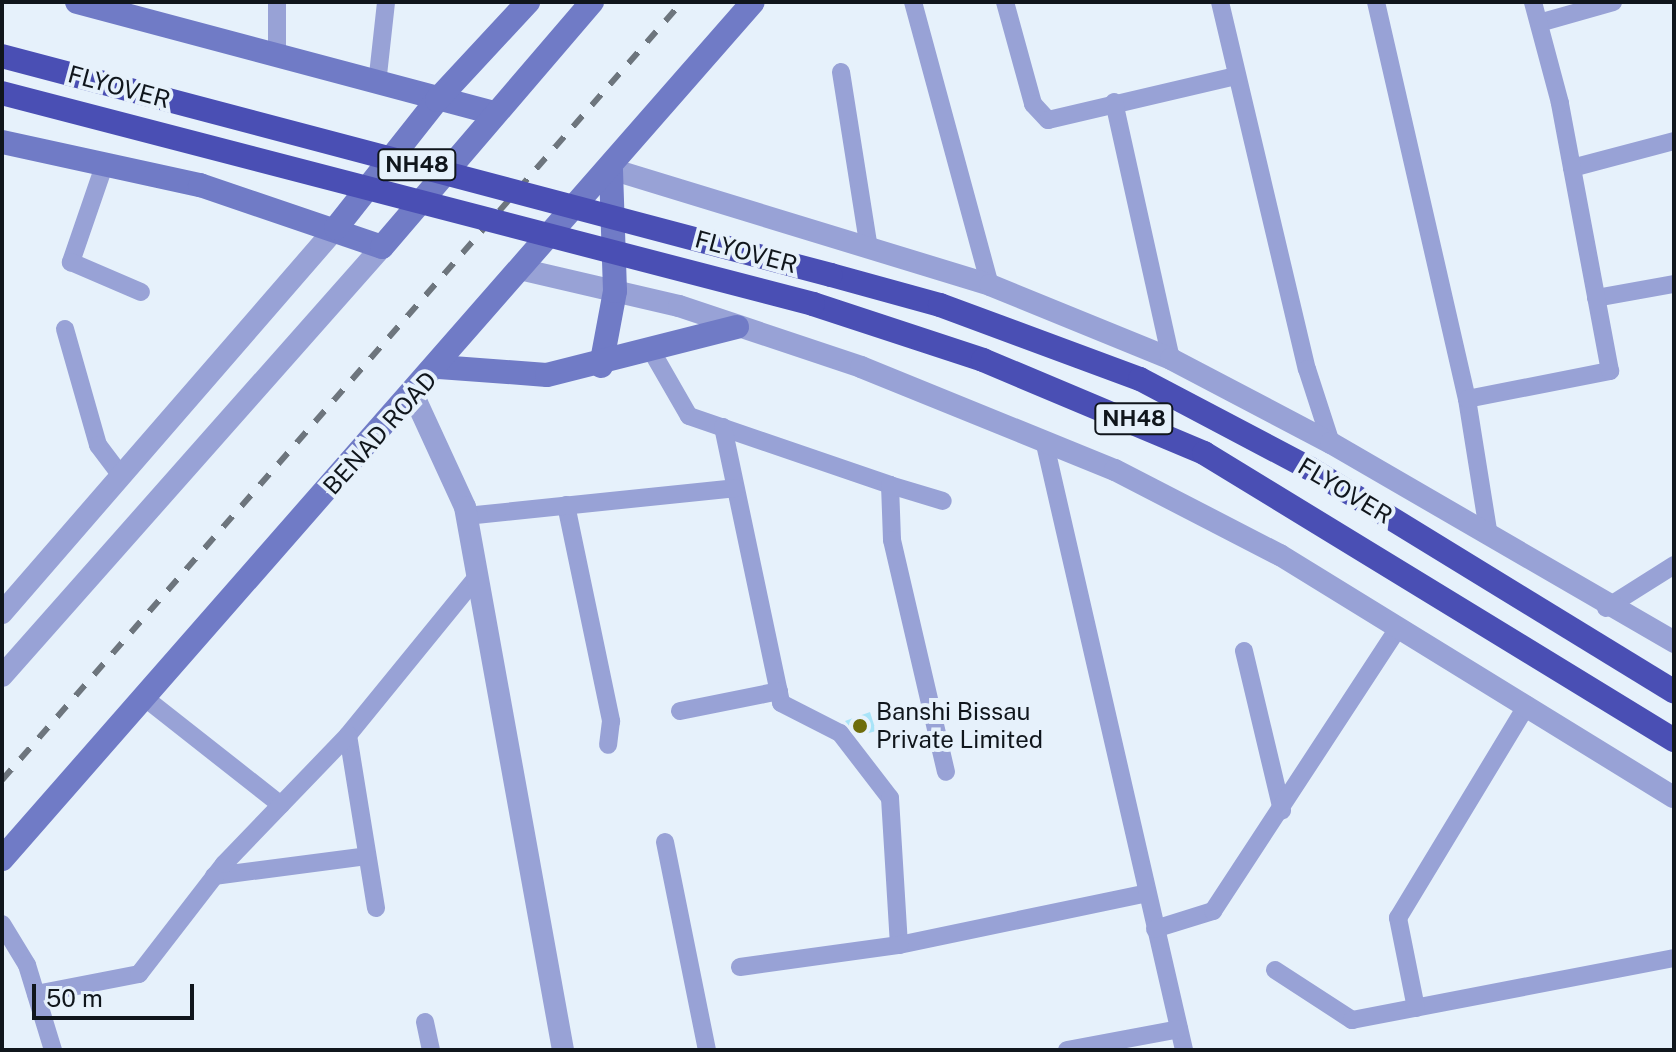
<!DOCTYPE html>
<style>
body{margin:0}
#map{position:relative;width:1676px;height:1052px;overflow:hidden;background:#e6f1fb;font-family:"Public Sans",sans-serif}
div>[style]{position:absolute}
.building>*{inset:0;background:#a9e4f8}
.minor>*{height:18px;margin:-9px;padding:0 9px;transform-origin:9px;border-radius:9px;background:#98a2d6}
.tertiary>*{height:22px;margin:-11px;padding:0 11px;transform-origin:11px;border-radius:11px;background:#98a2d6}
.secondary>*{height:24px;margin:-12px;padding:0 12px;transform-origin:12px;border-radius:12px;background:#707bc6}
.trunk>*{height:24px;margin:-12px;padding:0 12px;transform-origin:12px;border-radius:12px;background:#4a4fb4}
.rail>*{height:6px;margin-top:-3px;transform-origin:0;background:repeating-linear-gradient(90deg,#6d757d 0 14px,transparent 0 28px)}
.trunk-bridge>*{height:24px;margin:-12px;padding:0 12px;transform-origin:12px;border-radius:12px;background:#4a4fb4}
.dots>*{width:22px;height:22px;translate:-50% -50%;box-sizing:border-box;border:4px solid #e6f1fb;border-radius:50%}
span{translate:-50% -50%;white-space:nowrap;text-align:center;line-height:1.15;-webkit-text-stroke:8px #e6f1fb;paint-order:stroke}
.shield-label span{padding:2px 6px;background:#e6f1fb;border:2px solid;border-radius:6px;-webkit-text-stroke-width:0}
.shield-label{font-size:22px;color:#10161c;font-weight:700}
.street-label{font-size:24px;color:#10161c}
.poi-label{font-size:24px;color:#10161c}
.left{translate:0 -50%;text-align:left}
.frame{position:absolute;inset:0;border:4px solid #10161c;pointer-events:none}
.scale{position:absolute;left:32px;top:984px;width:162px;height:36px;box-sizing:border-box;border:4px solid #10161c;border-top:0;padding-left:10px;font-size:24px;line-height:28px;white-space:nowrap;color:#10161c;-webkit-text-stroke:6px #e6f1fb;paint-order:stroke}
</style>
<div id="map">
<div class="building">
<i style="clip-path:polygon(870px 712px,876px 731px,858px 736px,845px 721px)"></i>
</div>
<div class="minor">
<i style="left:913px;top:2px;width:293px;rotate:74.8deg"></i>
<i style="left:1005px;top:2px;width:106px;rotate:74.6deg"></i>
<i style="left:1033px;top:104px;width:22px;rotate:47deg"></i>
<i style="left:1048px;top:120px;width:193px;rotate:-13.2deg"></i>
<i style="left:1220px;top:2px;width:377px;rotate:76.7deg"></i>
<i style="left:1307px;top:369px;width:78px;rotate:72deg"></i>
<i style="left:1376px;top:2px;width:407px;rotate:77.1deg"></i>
<i style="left:1467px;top:399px;width:139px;rotate:80.9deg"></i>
<i style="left:1539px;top:23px;width:77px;rotate:-15.8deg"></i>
<i style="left:277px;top:56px;width:54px;rotate:-90deg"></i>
<i style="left:841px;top:72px;width:178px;rotate:81deg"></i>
<i style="left:377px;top:84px;width:82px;rotate:-83.7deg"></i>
<i style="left:1114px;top:102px;width:263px;rotate:77.5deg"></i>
<i style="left:104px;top:166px;width:102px;rotate:109deg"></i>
<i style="left:71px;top:262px;width:76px;rotate:23.2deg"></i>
<i style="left:1572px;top:168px;width:106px;rotate:-14.8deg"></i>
<i style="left:1596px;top:298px;width:79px;rotate:-10.2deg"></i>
<i style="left:65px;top:329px;width:121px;rotate:74.1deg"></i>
<i style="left:98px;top:445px;width:36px;rotate:53deg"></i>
<i style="left:651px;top:350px;width:76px;rotate:60.1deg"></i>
<i style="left:689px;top:416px;width:213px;rotate:18.9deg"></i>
<i style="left:890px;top:485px;width:55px;rotate:87.9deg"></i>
<i style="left:892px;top:540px;width:238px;rotate:76.9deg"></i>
<i style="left:1467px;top:399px;width:146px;rotate:-11.1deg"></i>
<i style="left:1610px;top:371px;width:273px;rotate:-100.6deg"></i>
<i style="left:1560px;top:103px;width:105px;rotate:-105deg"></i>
<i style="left:723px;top:427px;width:282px;rotate:78.1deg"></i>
<i style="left:781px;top:703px;width:66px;rotate:27deg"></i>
<i style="left:840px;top:733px;width:82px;rotate:52.4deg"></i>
<i style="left:890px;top:798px;width:147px;rotate:86.5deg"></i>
<i style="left:899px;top:945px;width:253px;rotate:-11.8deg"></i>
<i style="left:1044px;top:440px;width:626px;rotate:77.07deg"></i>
<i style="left:890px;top:485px;width:55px;rotate:16.8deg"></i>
<i style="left:566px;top:505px;width:221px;rotate:78.2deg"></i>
<i style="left:611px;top:721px;width:24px;rotate:97deg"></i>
<i style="left:466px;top:516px;width:270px;rotate:-5.9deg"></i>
<i style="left:1606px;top:608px;width:80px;rotate:-32.3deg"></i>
<i style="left:1244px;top:651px;width:164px;rotate:76.6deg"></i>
<i style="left:145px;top:698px;width:173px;rotate:38.2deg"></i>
<i style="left:680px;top:711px;width:101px;rotate:-11.4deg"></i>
<i style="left:665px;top:842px;width:212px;rotate:78.6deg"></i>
<i style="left:214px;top:876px;width:154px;rotate:-7.4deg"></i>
<i style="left:376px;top:908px;width:175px;rotate:-99.2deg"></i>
<i style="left:348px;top:735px;width:204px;rotate:-50.8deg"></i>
<i style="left:2px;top:924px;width:48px;rotate:58.6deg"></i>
<i style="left:27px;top:965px;width:89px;rotate:73deg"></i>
<i style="left:1155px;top:929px;width:61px;rotate:-17.2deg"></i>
<i style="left:1213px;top:911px;width:338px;rotate:-56.8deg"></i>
<i style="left:740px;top:967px;width:161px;rotate:-7.9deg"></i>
<i style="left:1275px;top:970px;width:92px;rotate:33deg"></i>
<i style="left:1352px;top:1020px;width:328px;rotate:-10.9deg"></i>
<i style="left:36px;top:994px;width:105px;rotate:-11deg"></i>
<i style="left:139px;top:974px;width:139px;rotate:-52.3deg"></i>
<i style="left:224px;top:864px;width:179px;rotate:-46.1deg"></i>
<i style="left:1416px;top:1008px;width:92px;rotate:-101.3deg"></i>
<i style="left:1398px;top:918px;width:249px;rotate:-58.8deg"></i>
<i style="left:425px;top:1022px;width:29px;rotate:78deg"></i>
<i style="left:1067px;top:1050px;width:114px;rotate:-10.6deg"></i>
</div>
<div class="tertiary">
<i style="left:611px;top:169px;width:396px;rotate:17deg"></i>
<i style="left:990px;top:285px;width:196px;rotate:22.2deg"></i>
<i style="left:1171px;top:359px;width:181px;rotate:27.7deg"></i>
<i style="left:1331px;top:443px;width:397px;rotate:30.1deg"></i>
<i style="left:524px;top:270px;width:159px;rotate:13.1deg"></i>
<i style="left:679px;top:306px;width:192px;rotate:18.5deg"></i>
<i style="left:861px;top:367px;width:274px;rotate:22.1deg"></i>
<i style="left:1115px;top:470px;width:186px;rotate:27.3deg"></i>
<i style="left:1280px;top:555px;width:462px;rotate:31.6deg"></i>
<i style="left:413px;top:394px;width:124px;rotate:65.3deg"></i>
<i style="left:465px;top:507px;width:552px;rotate:79.77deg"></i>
<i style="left:2px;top:613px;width:510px;rotate:-49.06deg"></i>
<i style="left:2px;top:676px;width:573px;rotate:-48.47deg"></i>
</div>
<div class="secondary">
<i style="left:77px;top:2px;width:428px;rotate:14.9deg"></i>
<i style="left:2px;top:142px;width:203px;rotate:12.3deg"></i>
<i style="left:200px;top:185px;width:192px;rotate:18.8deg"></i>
<i style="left:382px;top:247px;width:323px;rotate:-49.4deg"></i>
<i style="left:336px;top:228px;width:163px;rotate:-51.7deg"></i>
<i style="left:437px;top:100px;width:134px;rotate:-47.1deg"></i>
<i style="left:601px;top:366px;width:76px;rotate:-79.4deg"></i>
<i style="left:615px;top:291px;width:122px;rotate:-91.9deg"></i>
<i style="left:439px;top:367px;width:108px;rotate:4.2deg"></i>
<i style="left:547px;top:375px;width:196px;rotate:-14.2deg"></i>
<i style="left:2px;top:859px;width:1139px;rotate:-48.77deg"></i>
</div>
<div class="trunk">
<i style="left:831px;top:275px;width:113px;rotate:15.4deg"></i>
<i style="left:940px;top:305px;width:213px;rotate:20.3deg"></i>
<i style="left:1140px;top:379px;width:191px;rotate:27.8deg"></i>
<i style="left:1309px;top:468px;width:428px;rotate:31.5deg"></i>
<i style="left:813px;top:304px;width:179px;rotate:18.2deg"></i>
<i style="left:983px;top:360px;width:240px;rotate:22.8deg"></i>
<i style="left:1204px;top:453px;width:551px;rotate:31.41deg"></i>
</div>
<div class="rail">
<i style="left:2px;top:780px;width:1033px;rotate:-48.85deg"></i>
</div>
<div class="trunk-bridge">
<i style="left:2px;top:56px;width:857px;rotate:14.8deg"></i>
<i style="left:2px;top:93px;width:838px;rotate:14.58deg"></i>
</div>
<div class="dots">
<i style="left:860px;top:726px;background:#6f6d0c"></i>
</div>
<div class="shield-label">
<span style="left:417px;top:165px">NH48</span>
<span style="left:1134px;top:419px">NH48</span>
</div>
<div class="street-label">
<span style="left:119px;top:87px;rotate:15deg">FLYOVER</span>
<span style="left:746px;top:252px;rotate:15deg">FLYOVER</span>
<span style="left:380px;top:433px;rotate:-48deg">BENAD ROAD</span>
<span style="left:1345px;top:491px;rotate:31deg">FLYOVER</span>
</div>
<div class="poi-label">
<span class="left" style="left:876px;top:726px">Banshi Bissau<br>Private Limited</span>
</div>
<div class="frame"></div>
<div class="scale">50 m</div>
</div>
